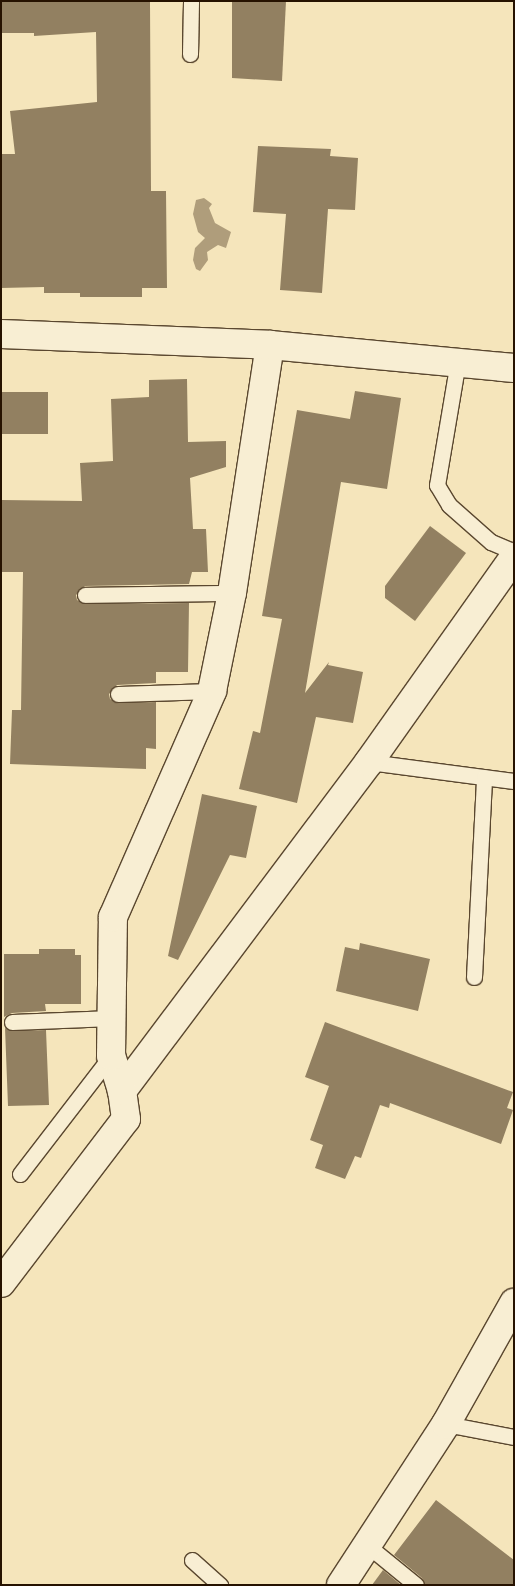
<!DOCTYPE html>
<style>
body{margin:0}
#map{position:relative;width:515px;height:1586px;overflow:hidden;background:#f5e5bb;font-family:"Libre Bodoni",serif}
div>[style]{position:absolute}
.water>*{inset:0;background:#af9d7b}
.building>*{inset:0;background:#928061}
.roads{filter:drop-shadow(1px 0 #5a472f) drop-shadow(-1px 0 #5a472f) drop-shadow(0 1px #5a472f) drop-shadow(0 -1px #5a472f)}
.lane>*{height:15px;margin:-7.5px;padding:0 7.5px;transform-origin:7.5px;border-radius:7.5px;background:#f8eed3}
.street>*{height:28px;margin:-14px;padding:0 14px;transform-origin:14px;border-radius:14px;background:#f8eed3}
.secondary>*{height:28px;margin:-14px;padding:0 14px;transform-origin:14px;border-radius:14px;background:#f8eed3}
span{translate:-50% -50%;white-space:nowrap;text-align:center;line-height:1.15;-webkit-text-stroke:4px #f8eed3;paint-order:stroke}
.frame{position:absolute;inset:0;border:2px solid #261200;pointer-events:none}
</style>
<div id="map">
<div class="water">
<i style="clip-path:polygon(204px 198px,212px 204px,209px 208px,215px 223px,231px 232px,226px 248px,218px 245px,207px 252px,208px 260px,200px 271px,196px 269px,193px 260px,195px 248px,205px 238px,198px 232px,193px 214px,196px 200px)"></i>
</div>
<div class="building">
<i style="clip-path:polygon(1px 1px,150px 1px,151px 191px,166px 191px,167px 288px,142px 288px,142px 297px,80px 297px,80px 293px,44px 293px,44px 287px,1px 288px,1px 154px,15px 154px,10px 111px,97px 102px,96px 32px,34px 36px,34px 33px,1px 33px)"></i>
<i style="clip-path:polygon(232px 1px,286px 1px,282px 81px,232px 78px)"></i>
<i style="clip-path:polygon(258px 146px,331px 149px,330px 156px,358px 158px,355px 210px,328px 209px,322px 293px,280px 290px,286px 214px,253px 212px)"></i>
<i style="clip-path:polygon(187px 379px,188px 442px,226px 441px,226px 467px,190px 478px,193px 529px,206px 529px,208px 572px,192px 572px,189px 584px,85px 586px,76px 595px,77px 600px,85px 604px,189px 603px,188px 672px,156px 672px,156px 683px,117px 685px,109px 694px,110px 699px,118px 703px,156px 702px,156px 749px,146px 748px,146px 769px,10px 764px,12px 710px,21px 710px,23px 572px,1px 572px,1px 500px,82px 501px,80px 463px,113px 461px,111px 399px,149px 397px,149px 380px)"></i>
<i style="clip-path:polygon(355px 391px,401px 398px,387px 489px,341px 482px,305px 693px,329px 662px,328px 665px,363px 672px,353px 723px,316px 717px,297px 803px,239px 789px,253px 731px,260px 733px,282px 619px,262px 616px,297px 410px,350px 419px)"></i>
<i style="clip-path:polygon(1px 392px,48px 392px,48px 434px,1px 434px)"></i>
<i style="clip-path:polygon(430px 526px,466px 553px,415px 621px,385px 598px,385px 586px)"></i>
<i style="clip-path:polygon(202px 794px,257px 806px,246px 858px,230px 855px,178px 960px,168px 956px)"></i>
<i style="clip-path:polygon(360px 943px,430px 959px,418px 1011px,336px 991px,345px 947px,359px 950px)"></i>
<i style="clip-path:polygon(39px 949px,75px 949px,75px 955px,81px 955px,81px 1004px,45px 1004px,46px 1011px,12px 1013px,4px 1017px,4px 954px,39px 954px)"></i>
<i style="clip-path:polygon(325px 1022px,513px 1092px,507px 1108px,513px 1110px,501px 1144px,390px 1103px,389px 1108px,380px 1105px,361px 1158px,355px 1156px,345px 1179px,315px 1168px,323px 1145px,310px 1140px,329px 1086px,305px 1077px)"></i>
<i style="clip-path:polygon(5px 1028px,12px 1031px,46px 1030px,49px 1105px,8px 1106px)"></i>
<i style="clip-path:polygon(436px 1500px,514px 1560px,514px 1585px,425px 1585px,422px 1578px,394px 1555px)"></i>
<i style="clip-path:polygon(383px 1570px,401px 1585px,372px 1585px)"></i>
</div>
<div class="roads">
<div class="lane">
<i style="left:190px;top:54px;width:53px;rotate:-88.9deg"></i>
<i style="left:458px;top:361px;width:126px;rotate:99.6deg"></i>
<i style="left:437px;top:485px;width:23px;rotate:59deg"></i>
<i style="left:449px;top:505px;width:56px;rotate:41.4deg"></i>
<i style="left:491px;top:542px;width:25px;rotate:23deg"></i>
<i style="left:85px;top:595px;width:147px;rotate:-0.8deg"></i>
<i style="left:118px;top:694px;width:94px;rotate:-1.8deg"></i>
<i style="left:369px;top:762px;width:146px;rotate:7.5deg"></i>
<i style="left:474px;top:977px;width:200px;rotate:-87.1deg"></i>
<i style="left:12px;top:1022px;width:100px;rotate:-2.3deg"></i>
<i style="left:20px;top:1174px;width:149px;rotate:-52.4deg"></i>
<i style="left:446px;top:1424px;width:69px;rotate:10.8deg"></i>
<i style="left:367px;top:1545px;width:63px;rotate:39.2deg"></i>
<i style="left:192px;top:1560px;width:38px;rotate:42deg"></i>
</div>
<div class="street">
<i style="left:122px;top:1091px;width:411px;rotate:-53.1deg"></i>
<i style="left:369px;top:762px;width:251px;rotate:-54.7deg"></i>
<i style="left:1px;top:1283px;width:206px;rotate:-52.7deg"></i>
<i style="left:126px;top:1119px;width:28px;rotate:-98deg"></i>
<i style="left:122px;top:1091px;width:37px;rotate:-107deg"></i>
<i style="left:111px;top:1056px;width:139px;rotate:-89.2deg"></i>
<i style="left:113px;top:917px;width:247px;rotate:-66.3deg"></i>
<i style="left:212px;top:691px;width:100px;rotate:-78.5deg"></i>
<i style="left:232px;top:593px;width:251px;rotate:-81.3deg"></i>
<i style="left:341px;top:1585px;width:192px;rotate:-56.9deg"></i>
<i style="left:446px;top:1424px;width:139px;rotate:-60.7deg"></i>
</div>
<div class="secondary">
<i style="left:1px;top:334px;width:269px;rotate:2.3deg"></i>
<i style="left:270px;top:345px;width:245px;rotate:5.4deg"></i>
</div>
</div>
<div class="frame"></div>
</div>
